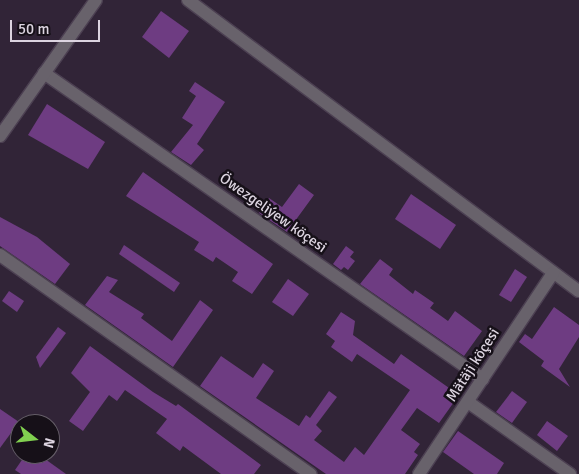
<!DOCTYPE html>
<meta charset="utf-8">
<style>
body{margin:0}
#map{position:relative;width:579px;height:474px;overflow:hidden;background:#312437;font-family:Signika,sans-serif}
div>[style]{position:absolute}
.building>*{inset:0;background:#6e3c82}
.roads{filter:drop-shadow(1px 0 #4c4052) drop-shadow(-1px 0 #4c4052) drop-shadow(0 1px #4c4052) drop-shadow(0 -1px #4c4052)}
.street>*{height:12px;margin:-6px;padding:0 6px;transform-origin:6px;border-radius:6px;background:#68626b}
span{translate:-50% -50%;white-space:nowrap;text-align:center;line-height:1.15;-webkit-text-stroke:5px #161018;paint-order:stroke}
.street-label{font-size:15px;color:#dcd4e0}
.north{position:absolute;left:10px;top:414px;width:50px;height:50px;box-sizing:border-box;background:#161018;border:1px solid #655e68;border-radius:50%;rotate:106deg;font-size:14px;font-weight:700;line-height:20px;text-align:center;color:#dcd4e0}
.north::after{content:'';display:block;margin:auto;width:18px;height:22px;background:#81d050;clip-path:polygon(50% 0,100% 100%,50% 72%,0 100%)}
.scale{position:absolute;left:10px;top:20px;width:90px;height:22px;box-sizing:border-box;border:2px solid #dcd4e0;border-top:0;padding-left:6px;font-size:15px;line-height:18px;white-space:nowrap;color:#dcd4e0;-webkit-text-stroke:4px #161018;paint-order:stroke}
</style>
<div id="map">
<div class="building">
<i style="clip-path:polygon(161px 11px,189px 31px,169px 58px,142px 37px)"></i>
<i style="clip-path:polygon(195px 82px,225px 102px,197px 144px,204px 150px,191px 165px,171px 152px,193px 125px,182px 118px,196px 96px,189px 91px)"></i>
<i style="clip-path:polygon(47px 104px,105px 142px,88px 169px,28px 135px)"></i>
<i style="clip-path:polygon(143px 172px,273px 264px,252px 294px,232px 281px,238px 272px,216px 257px,213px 262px,194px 250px,199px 242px,126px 196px)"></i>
<i style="clip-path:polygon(299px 184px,314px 195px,287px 232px,259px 213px,269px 198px,282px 207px)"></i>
<i style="clip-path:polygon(411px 194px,456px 225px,440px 249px,395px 219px)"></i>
<i style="clip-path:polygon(0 217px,37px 237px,70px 264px,55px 284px,0 246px)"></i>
<i style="clip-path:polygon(124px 245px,180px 283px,174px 292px,119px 254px)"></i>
<i style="clip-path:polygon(346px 246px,354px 252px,350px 257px,355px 261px,348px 270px,344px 267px,341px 270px,333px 264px)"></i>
<i style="clip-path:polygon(380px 259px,393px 269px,389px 275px,413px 294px,415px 290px,434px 303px,430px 308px,448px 321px,455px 311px,482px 331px,464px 356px,360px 284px)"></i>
<i style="clip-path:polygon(515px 269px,527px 277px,511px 302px,499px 295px)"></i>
<i style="clip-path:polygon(107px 276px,118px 280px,109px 292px,144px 314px,141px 318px,172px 341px,200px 300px,213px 310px,173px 367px,85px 305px)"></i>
<i style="clip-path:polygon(288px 279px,309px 294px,293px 316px,272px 302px)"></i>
<i style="clip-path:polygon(9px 291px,24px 301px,17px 312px,2px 301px)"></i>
<i style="clip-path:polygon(554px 307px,579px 325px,579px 337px,559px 369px,570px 387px,541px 366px,544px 361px,519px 342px,525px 334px,532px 339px)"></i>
<i style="clip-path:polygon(341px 312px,355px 321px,353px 335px,394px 364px,401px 354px,459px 395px,439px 423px,417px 408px,401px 430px,420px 444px,414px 452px,418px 455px,405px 474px,326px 474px,200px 386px,221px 356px,253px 378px,263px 363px,274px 371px,256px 398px,299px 426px,306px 415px,310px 418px,329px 391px,337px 397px,316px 425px,322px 431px,314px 440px,344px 462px,355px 447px,364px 455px,410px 390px,357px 354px,352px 362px,331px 347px,335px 341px,326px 334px)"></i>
<i style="clip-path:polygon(58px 327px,66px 333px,40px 368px,36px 357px)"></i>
<i style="clip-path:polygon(90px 346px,153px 392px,176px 406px,178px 404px,261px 465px,254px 474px,221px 474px,183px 446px,180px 451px,156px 433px,167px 419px,125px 390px,117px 401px,109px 395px,83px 431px,69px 421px,90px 392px,71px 373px)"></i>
<i style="clip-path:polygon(512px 391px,527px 402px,512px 423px,496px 412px)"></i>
<i style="clip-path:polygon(0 409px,19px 422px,0 448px)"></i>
<i style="clip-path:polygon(547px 421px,568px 436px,557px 451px,537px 435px)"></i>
<i style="clip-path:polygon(458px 431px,504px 463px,497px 474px,474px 474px,443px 452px)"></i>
<i style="clip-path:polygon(26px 454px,38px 454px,66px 474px,21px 474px,15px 470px)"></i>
</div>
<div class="roads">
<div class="street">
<i style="left:188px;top:0;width:487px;rotate:36.7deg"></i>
<i style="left:44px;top:73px;width:535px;rotate:34.88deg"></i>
<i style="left:0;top:136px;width:166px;rotate:-54.8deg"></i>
<i style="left:0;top:255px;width:380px;rotate:35.2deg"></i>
<i style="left:468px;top:402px;width:125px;rotate:35.2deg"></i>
<i style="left:419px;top:474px;width:242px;rotate:-56.3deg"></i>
</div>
</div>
<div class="street-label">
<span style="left:273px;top:213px;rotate:35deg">Öwezgeliýew köçesi</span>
<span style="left:473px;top:365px;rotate:-57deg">Mätäji köçesi</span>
</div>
<div class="north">N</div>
<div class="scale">50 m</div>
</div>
